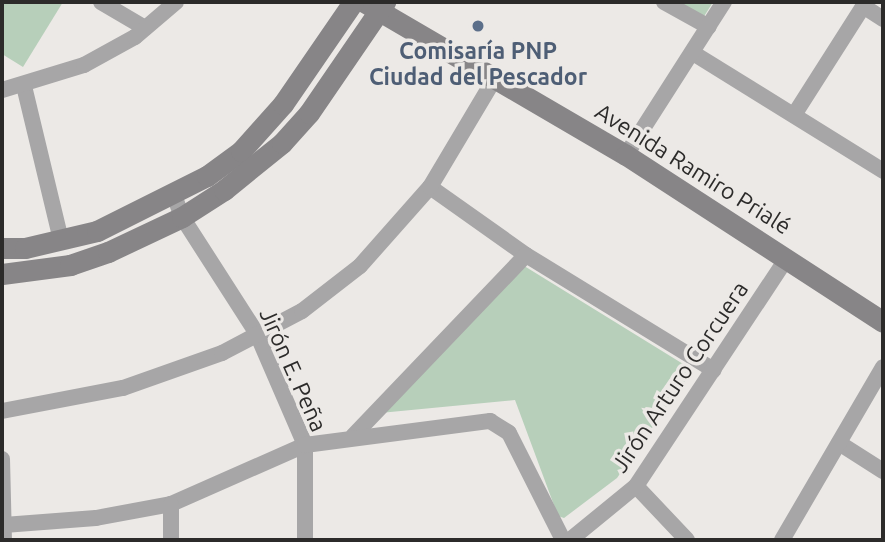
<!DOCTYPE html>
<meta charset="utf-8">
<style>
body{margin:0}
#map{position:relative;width:885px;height:542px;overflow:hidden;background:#ece9e6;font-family:Ubuntu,sans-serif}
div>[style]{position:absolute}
.green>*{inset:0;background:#b7cfba}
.street>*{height:16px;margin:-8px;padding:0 8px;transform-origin:8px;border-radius:8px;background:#a7a6a7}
.secondary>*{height:21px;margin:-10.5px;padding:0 10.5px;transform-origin:10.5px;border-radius:10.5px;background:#878587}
.dots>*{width:19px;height:19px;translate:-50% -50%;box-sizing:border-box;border:4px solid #ece9e6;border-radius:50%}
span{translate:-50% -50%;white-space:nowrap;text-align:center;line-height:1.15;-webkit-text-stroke:7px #ece9e6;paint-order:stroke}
.service-label{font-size:23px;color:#4e5e75;font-weight:700}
.street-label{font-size:23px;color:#2c2b2a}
.frame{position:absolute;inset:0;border:4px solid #2c2b2a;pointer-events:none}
</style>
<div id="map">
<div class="green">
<i style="clip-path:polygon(2px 2px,63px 2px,23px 67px,2px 54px)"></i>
<i style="clip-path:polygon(677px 2px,713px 2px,703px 18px)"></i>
<i style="clip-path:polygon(521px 264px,688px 367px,690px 374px,617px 478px,564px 518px,558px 516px,515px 400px,380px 413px)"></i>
</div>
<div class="street">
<i style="left:101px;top:2px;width:51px;rotate:30.6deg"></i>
<i style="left:664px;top:2px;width:51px;rotate:29.1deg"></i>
<i style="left:863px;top:6px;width:24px;rotate:33deg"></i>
<i style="left:693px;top:53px;width:224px;rotate:31.8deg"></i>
<i style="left:24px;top:86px;width:158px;rotate:76.5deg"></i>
<i style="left:2px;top:90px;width:86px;rotate:-17deg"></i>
<i style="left:84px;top:65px;width:58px;rotate:-28.8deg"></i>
<i style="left:135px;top:37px;width:54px;rotate:-40.5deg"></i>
<i style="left:794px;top:115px;width:134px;rotate:-57.5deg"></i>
<i style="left:626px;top:155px;width:182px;rotate:-57.4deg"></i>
<i style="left:430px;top:187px;width:118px;rotate:35.3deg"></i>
<i style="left:526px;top:255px;width:220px;rotate:31.5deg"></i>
<i style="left:174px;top:195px;width:23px;rotate:70deg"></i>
<i style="left:182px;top:217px;width:139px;rotate:57.3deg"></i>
<i style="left:257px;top:334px;width:121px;rotate:66.6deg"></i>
<i style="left:305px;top:445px;width:95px;rotate:90deg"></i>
<i style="left:2px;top:411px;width:123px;rotate:-10.8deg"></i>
<i style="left:123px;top:388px;width:105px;rotate:-19.5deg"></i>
<i style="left:222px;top:353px;width:90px;rotate:-27.7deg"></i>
<i style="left:302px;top:311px;width:73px;rotate:-37.8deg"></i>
<i style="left:360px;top:266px;width:106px;rotate:-48.5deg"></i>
<i style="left:430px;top:187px;width:127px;rotate:-59.2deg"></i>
<i style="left:353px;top:436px;width:250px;rotate:-46.3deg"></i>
<i style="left:839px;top:443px;width:52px;rotate:32.5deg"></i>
<i style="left:2px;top:459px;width:81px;rotate:88.6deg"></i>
<i style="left:636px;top:486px;width:74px;rotate:46.6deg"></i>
<i style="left:4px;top:525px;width:92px;rotate:-4.4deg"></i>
<i style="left:96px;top:518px;width:76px;rotate:-10.6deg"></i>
<i style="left:171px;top:504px;width:146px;rotate:-23.8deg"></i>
<i style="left:305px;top:445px;width:187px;rotate:-7.4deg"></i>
<i style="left:490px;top:421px;width:22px;rotate:32deg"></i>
<i style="left:509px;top:433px;width:120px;rotate:63.2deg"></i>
<i style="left:171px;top:540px;width:36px;rotate:-90deg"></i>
<i style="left:570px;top:540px;width:85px;rotate:-39.3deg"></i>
<i style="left:636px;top:486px;width:272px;rotate:-56.5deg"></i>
<i style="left:782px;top:540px;width:200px;rotate:-59.7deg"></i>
</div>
<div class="secondary">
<i style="left:364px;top:2px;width:303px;rotate:30.3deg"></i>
<i style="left:626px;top:155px;width:306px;rotate:33deg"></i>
<i style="left:2px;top:248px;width:23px"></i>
<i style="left:25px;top:248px;width:74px;rotate:-13.3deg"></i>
<i style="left:97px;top:231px;width:123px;rotate:-26.6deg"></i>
<i style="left:207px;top:176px;width:42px;rotate:-36.3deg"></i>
<i style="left:241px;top:151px;width:63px;rotate:-48.2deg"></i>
<i style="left:283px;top:104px;width:124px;rotate:-55.5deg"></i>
<i style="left:2px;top:274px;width:69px;rotate:-7.5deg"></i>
<i style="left:70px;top:265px;width:40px;rotate:-18.9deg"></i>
<i style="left:108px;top:252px;width:82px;rotate:-25.3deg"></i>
<i style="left:182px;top:217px;width:50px;rotate:-32.7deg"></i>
<i style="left:224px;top:190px;width:75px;rotate:-39deg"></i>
<i style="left:282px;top:143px;width:40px;rotate:-48deg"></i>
<i style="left:309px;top:113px;width:135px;rotate:-55.6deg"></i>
</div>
<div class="dots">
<i style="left:478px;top:26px;background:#5c6f8a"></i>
</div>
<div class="service-label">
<span style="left:478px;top:64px">Comisaría PNP<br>Ciudad del Pescador</span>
</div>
<div class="street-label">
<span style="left:693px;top:169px;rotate:32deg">Avenida Ramiro Prialé</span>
<span style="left:293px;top:370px;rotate:66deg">Jirón E. Peña</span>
<span style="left:680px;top:377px;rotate:-56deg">Jirón Arturo Corcuera</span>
</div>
<div class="frame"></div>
</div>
